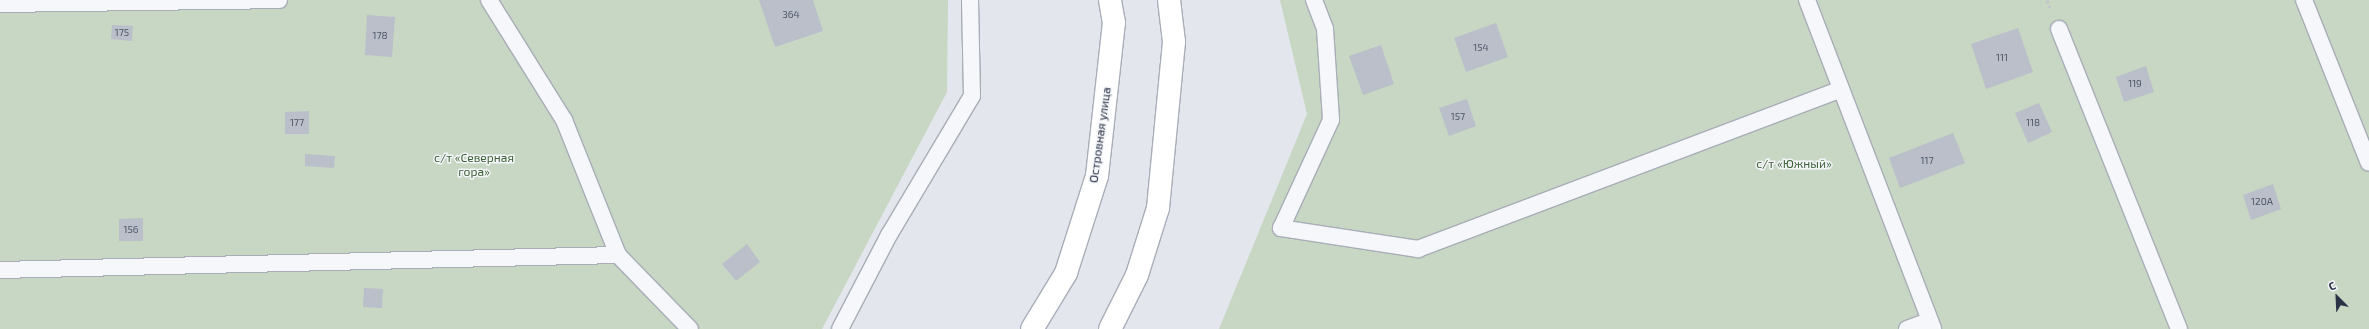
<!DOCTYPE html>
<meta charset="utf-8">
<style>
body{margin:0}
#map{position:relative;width:2369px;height:329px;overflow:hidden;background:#e3e6ec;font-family:"Exo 2",sans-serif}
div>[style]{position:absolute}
.green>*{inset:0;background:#c8d6c4}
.building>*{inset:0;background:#babfca}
.path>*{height:2.5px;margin-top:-1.25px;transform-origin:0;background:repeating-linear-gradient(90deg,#c1c4cb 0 3px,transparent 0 6px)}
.roads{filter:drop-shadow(1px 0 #a8adb7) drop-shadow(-1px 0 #a8adb7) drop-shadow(0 1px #a8adb7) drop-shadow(0 -1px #a8adb7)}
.lane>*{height:16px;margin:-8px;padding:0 8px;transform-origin:8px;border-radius:8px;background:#f6f7fa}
.primary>*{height:22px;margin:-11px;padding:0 11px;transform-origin:11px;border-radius:11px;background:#fff}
span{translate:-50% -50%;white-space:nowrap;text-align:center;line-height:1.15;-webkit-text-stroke:3px #f3f5f9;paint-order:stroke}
.number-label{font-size:10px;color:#4e5666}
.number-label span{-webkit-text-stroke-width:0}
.street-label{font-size:12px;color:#2a3345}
.park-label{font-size:12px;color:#3e6137}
.north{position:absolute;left:2317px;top:277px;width:40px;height:40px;-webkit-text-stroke:3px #f3f5f9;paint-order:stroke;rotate:336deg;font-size:11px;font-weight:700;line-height:16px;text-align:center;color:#2a3345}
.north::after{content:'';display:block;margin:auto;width:14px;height:18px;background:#2a3345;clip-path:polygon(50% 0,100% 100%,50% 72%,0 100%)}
</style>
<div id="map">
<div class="green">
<i style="clip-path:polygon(0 0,948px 0,947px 92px,822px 329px,0 329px)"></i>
<i style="clip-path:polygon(1280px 0,2369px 0,2369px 329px,1219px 329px,1307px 114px)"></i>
</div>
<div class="building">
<i style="clip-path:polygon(759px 0,813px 0,823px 31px,775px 47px)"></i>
<i style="clip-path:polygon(367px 15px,395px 17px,392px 57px,365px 55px)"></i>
<i style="clip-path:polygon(1496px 23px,1508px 57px,1466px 72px,1454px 38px)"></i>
<i style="clip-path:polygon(112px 25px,133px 26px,132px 41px,111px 39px)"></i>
<i style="clip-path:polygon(2018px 28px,2033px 72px,1986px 89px,1971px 44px)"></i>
<i style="clip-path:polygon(1381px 45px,1394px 84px,1363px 95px,1349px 56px)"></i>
<i style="clip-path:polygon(2146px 66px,2154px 92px,2124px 102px,2116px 77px)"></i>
<i style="clip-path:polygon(1467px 99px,1476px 126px,1449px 136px,1439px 108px)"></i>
<i style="clip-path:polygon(2039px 103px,2052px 132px,2028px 143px,2015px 113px)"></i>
<i style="clip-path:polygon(309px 111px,309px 134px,285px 134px,285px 112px)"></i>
<i style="clip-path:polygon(1953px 133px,1965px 163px,1900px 188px,1889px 158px)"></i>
<i style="clip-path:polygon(305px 154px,335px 156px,334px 168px,305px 166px)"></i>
<i style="clip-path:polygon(2273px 184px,2281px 209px,2251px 220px,2243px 195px)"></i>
<i style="clip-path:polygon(143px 218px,143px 241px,119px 241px,119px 219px)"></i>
<i style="clip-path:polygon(747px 244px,760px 262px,736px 281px,722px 264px)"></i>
<i style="clip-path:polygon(364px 288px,383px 289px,382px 308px,363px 307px)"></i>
</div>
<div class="path">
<i style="left:2047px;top:0;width:8px;rotate:67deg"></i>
</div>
<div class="roads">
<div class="lane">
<i style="left:489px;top:0;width:142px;rotate:58deg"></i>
<i style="left:564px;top:120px;width:145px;rotate:68.2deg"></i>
<i style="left:618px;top:255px;width:103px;rotate:45.8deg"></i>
<i style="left:1314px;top:0;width:31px;rotate:69deg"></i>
<i style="left:1325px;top:29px;width:91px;rotate:86.2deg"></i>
<i style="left:1331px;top:120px;width:119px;rotate:114.8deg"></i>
<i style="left:1281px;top:228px;width:139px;rotate:8.7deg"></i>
<i style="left:1418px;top:249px;width:452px;rotate:-20.7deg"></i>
<i style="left:1807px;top:0;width:352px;rotate:69deg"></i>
<i style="left:2304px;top:0;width:175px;rotate:68.3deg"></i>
<i style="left:0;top:4px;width:279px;rotate:-0.8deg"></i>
<i style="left:2059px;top:29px;width:323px;rotate:68.2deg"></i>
<i style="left:0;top:270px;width:618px;rotate:-1.39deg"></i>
<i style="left:840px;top:329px;width:106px;rotate:-62.5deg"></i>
<i style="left:889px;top:235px;width:162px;rotate:-59.2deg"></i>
<i style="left:972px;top:96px;width:96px;rotate:-91.2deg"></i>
<i style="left:1907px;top:329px;width:23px;rotate:-20deg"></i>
</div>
<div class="primary">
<i style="left:1032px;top:329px;width:66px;rotate:-58.7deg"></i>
<i style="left:1066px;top:273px;width:102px;rotate:-72.3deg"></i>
<i style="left:1097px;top:176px;width:154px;rotate:-83.7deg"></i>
<i style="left:1114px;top:23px;width:23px;rotate:-100deg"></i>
<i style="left:1110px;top:329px;width:60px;rotate:-63.4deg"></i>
<i style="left:1137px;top:275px;width:70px;rotate:-72.6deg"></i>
<i style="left:1158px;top:208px;width:167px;rotate:-84.5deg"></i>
<i style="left:1174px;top:42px;width:42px;rotate:-96.8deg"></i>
</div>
</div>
<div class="number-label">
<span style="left:791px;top:15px">364</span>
<span style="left:122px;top:33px">175</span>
<span style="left:380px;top:36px">178</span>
<span style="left:1481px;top:48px">154</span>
<span style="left:2002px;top:58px">111</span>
<span style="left:2135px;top:84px">119</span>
<span style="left:1458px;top:117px">157</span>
<span style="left:297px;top:123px">177</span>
<span style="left:2033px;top:123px">118</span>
<span style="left:1927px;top:161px">117</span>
<span style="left:2262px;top:202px">120А</span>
<span style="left:131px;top:230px">156</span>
</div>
<div class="street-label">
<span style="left:1100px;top:135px;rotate:-82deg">Островная улица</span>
</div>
<div class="park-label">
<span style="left:474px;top:165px">с/т «Северная<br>гора»</span>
<span style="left:1794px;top:164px">с/т «Южный»</span>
</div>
<div class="north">С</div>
</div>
